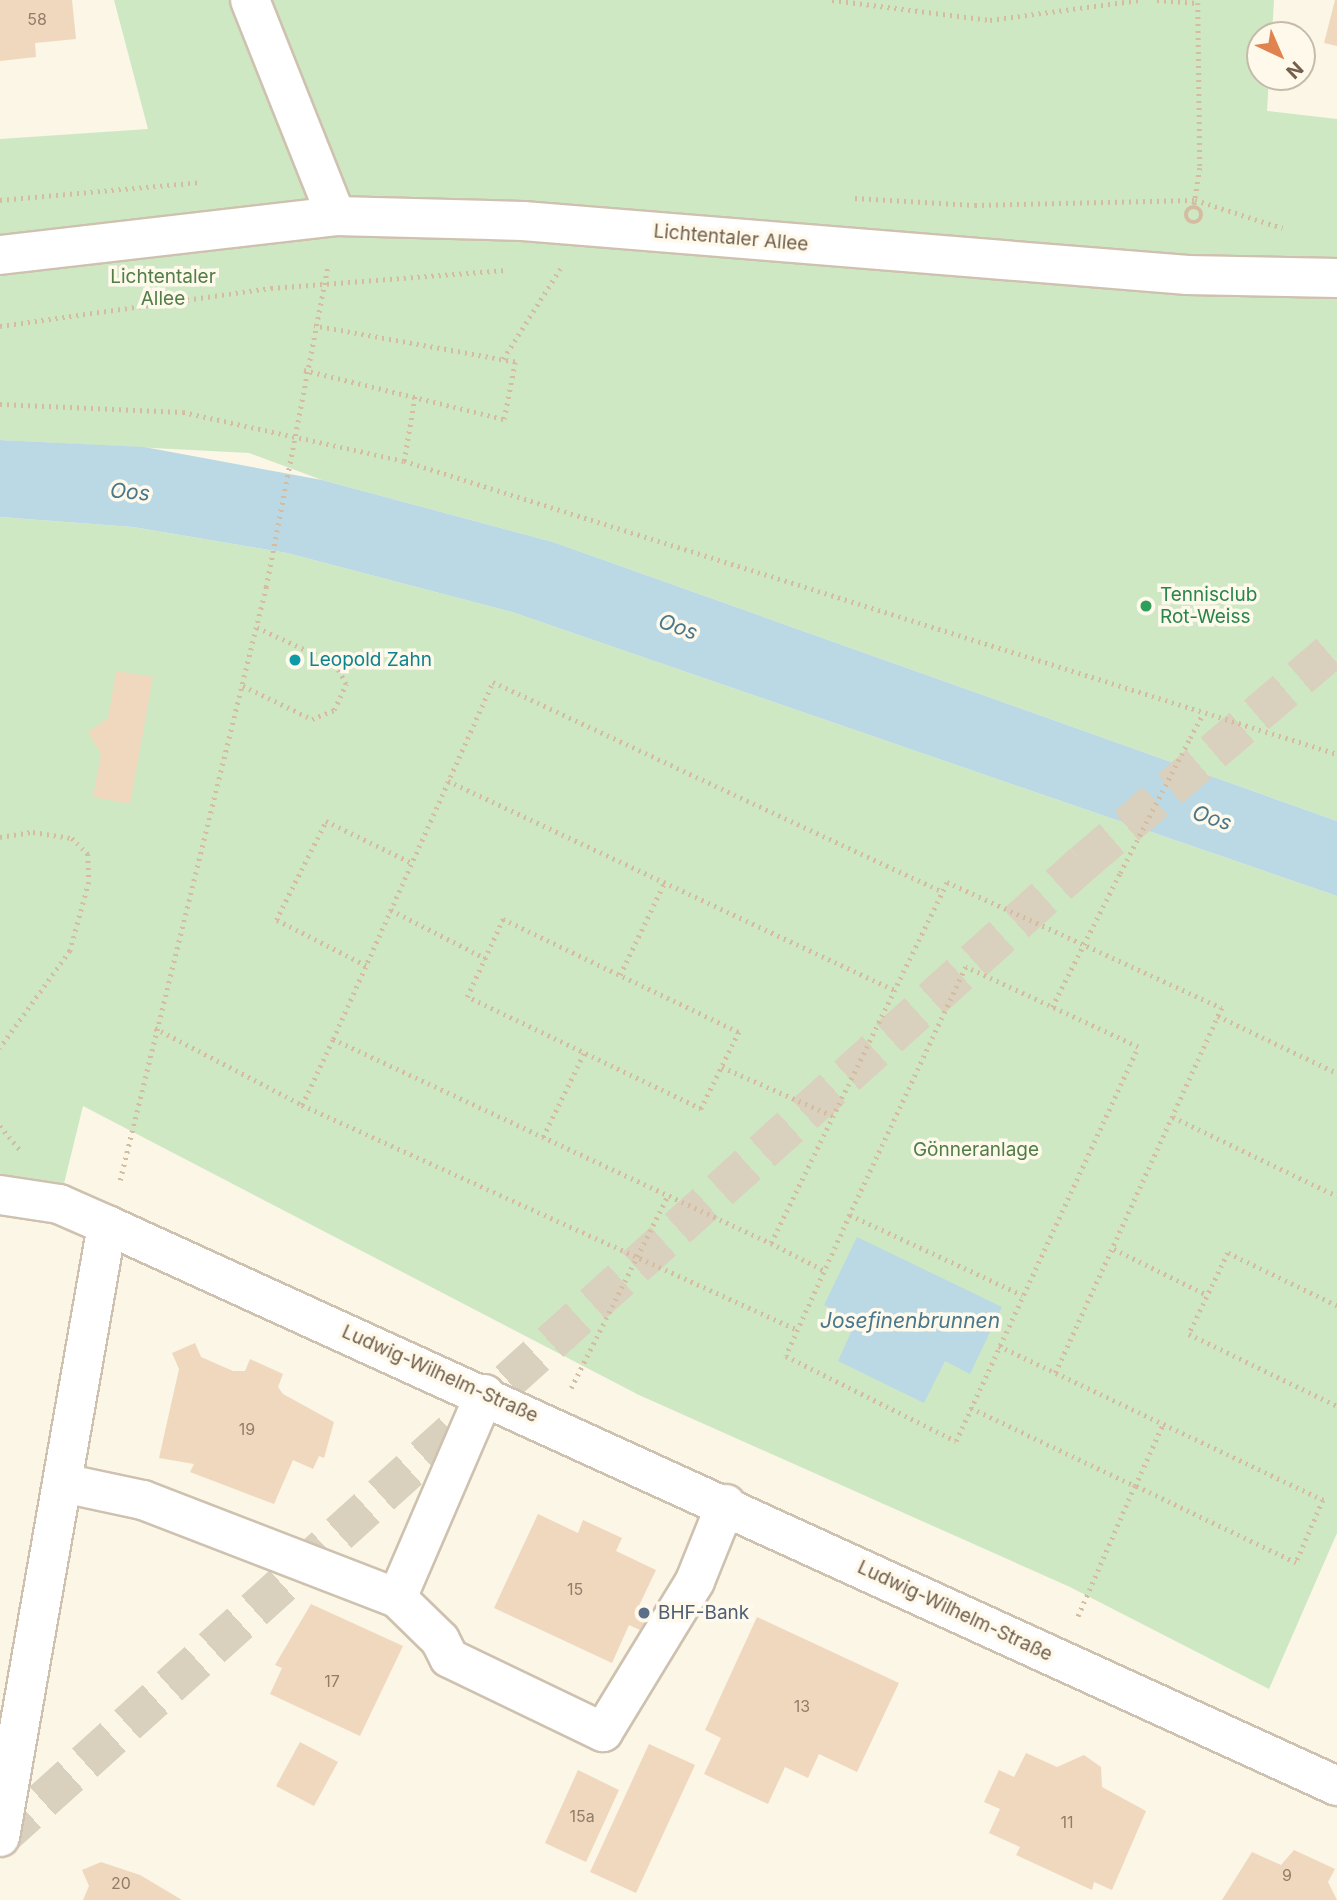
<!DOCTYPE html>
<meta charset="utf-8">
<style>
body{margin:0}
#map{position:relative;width:1337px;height:1900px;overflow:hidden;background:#fbf6e5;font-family:Inter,sans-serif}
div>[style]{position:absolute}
.green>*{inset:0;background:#cee8c4}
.water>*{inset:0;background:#bad9e4}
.building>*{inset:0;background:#f0d8be}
.major-tunnel>*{height:38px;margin-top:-19px;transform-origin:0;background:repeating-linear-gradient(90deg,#d9d0be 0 38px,transparent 0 57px)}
.path>*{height:4.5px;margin-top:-2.25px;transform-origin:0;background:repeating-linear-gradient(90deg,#d5bca1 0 2px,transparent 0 7px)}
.path>.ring{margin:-2.25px;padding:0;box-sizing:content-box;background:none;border:4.5px solid #d5bca1;border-radius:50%}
.roads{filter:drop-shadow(2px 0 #cfc1af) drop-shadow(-2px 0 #cfc1af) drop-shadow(0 2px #cfc1af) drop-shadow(0 -2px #cfc1af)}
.minor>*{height:38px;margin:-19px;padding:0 19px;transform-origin:19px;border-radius:19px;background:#fff}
.path-bridge>*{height:4.5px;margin-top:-2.25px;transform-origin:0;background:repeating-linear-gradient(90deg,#d5bca1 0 2px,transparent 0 7px)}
.dots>*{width:19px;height:19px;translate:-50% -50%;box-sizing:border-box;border:4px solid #fef9eb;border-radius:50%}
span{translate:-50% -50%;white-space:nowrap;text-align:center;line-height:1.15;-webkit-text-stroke:7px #fef9eb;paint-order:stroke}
.number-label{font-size:16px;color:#927d68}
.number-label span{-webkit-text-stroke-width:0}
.street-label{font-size:19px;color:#735f4b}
.park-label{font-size:19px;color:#507e46}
.leisure-label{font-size:19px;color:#27864d}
.left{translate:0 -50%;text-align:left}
.culture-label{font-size:19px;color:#0d838f}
.service-label{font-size:19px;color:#4e5e75}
.water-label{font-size:21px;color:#49788d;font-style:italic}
.north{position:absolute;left:1246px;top:21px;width:70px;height:70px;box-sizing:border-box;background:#fef9eb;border:2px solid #c6bbab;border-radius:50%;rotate:136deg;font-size:19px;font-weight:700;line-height:28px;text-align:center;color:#735f4b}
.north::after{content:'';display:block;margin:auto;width:24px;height:32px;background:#e1834f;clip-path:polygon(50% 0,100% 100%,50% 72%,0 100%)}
</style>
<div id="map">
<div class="green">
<i style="clip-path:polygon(114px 0,1274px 0,1272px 35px,1260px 35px,1260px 77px,1269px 77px,1267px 111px,1337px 119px,1337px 821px,553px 542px,322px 480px,249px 453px,0 440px,0 139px,148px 129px)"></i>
<i style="clip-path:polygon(0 517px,133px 527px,287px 553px,512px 612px,1337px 896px,1337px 1533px,1269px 1689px,1070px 1587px,639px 1395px,83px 1106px,59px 1204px,0 1195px)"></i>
</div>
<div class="water">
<i style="clip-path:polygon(0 440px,144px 447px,322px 480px,553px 542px,1337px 821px,1337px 896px,512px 612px,287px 553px,133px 527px,0 517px)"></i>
<i style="clip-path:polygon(857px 1237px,1002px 1307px,970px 1374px,945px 1361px,924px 1403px,838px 1361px,856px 1321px,824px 1305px)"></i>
</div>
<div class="building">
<i style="clip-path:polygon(0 0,72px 0,76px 39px,35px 43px,36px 57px,0 61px)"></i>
<i style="clip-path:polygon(1335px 0,1337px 0,1337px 46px,1324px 43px)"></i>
<i style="clip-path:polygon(116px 671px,153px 677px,130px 804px,93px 797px,101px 754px,88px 732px,108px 718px)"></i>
<i style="clip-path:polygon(195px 1343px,201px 1357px,233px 1371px,245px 1371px,250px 1359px,283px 1374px,278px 1387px,283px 1394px,334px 1422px,324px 1458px,319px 1456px,313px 1469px,293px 1460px,274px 1504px,190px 1472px,194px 1464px,159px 1458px,179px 1369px,172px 1353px)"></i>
<i style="clip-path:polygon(538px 1514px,578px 1533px,583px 1520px,622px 1538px,616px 1551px,656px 1570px,636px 1612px,648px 1618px,642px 1631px,629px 1625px,612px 1663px,494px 1608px)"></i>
<i style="clip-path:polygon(311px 1604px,403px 1646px,360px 1736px,270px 1694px,282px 1668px,275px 1665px)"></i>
<i style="clip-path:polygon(757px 1617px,899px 1683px,857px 1772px,819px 1754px,808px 1778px,785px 1767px,768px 1804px,704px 1774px,721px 1738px,705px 1730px)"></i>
<i style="clip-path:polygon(300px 1742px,338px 1762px,314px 1806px,276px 1786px)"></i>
<i style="clip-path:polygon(649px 1744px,695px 1765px,636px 1893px,590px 1872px)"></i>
<i style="clip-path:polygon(1026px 1753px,1057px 1767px,1084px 1755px,1101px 1767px,1102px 1787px,1146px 1811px,1112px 1890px,1094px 1882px,1092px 1890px,1016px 1855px,1020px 1847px,989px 1833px,1000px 1809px,984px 1802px,999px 1770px,1014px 1777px)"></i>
<i style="clip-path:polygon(578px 1770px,619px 1790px,586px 1862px,545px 1843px)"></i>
<i style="clip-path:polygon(1294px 1850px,1335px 1869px,1328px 1882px,1337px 1900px,1222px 1900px,1252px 1852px,1281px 1865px)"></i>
<i style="clip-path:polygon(101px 1862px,140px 1875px,182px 1900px,83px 1900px,89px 1886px,82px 1870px)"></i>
</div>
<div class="major-tunnel">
<i style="left:0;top:1839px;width:1458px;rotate:-42.03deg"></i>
<i style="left:1083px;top:863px;width:334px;rotate:-40.5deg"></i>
</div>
<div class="path">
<i style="left:832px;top:0;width:159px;rotate:7.2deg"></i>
<i style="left:990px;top:20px;width:151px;rotate:-7.6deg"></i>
<i style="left:1157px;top:0;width:41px;rotate:4.2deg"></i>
<i style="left:1198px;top:3px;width:165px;rotate:89.3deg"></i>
<i style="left:1200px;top:168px;width:37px;rotate:99deg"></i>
<i style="left:855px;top:198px;width:120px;rotate:3.3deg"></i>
<i style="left:975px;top:205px;width:220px;rotate:-1.3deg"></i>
<i style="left:1195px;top:200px;width:92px;rotate:17.7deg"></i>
<i style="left:0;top:200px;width:201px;rotate:-5.1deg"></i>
<i class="ring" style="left:1186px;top:207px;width:11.5px;height:11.5px"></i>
<i style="left:0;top:326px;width:274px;rotate:-8deg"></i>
<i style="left:271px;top:288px;width:236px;rotate:-4.4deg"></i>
<i style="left:503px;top:359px;width:107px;rotate:-57.7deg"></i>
<i style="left:304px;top:370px;width:206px;rotate:13.8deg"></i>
<i style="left:504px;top:419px;width:58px;rotate:-79.1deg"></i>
<i style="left:515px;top:362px;width:204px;rotate:-169.8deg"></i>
<i style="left:0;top:404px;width:183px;rotate:2.5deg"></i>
<i style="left:183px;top:412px;width:226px;rotate:12.5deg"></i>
<i style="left:404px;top:461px;width:978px;rotate:17.43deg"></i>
<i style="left:404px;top:461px;width:67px;rotate:-80.5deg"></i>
<i style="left:243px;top:686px;width:76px;rotate:25.6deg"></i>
<i style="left:312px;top:719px;width:24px;rotate:-22deg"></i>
<i style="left:334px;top:710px;width:29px;rotate:-65deg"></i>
<i style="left:346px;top:684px;width:23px;rotate:-119deg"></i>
<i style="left:335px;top:664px;width:86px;rotate:-155.2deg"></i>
<i style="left:1190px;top:738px;width:27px;rotate:-62deg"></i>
<i style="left:448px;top:781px;width:493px;rotate:25.1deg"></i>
<i style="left:0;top:837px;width:33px;rotate:-9deg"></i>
<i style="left:33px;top:832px;width:39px;rotate:9deg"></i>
<i style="left:72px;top:838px;width:23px;rotate:45deg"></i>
<i style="left:88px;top:854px;width:28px;rotate:88deg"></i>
<i style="left:89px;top:882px;width:72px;rotate:105.4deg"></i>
<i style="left:70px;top:951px;width:120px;rotate:125.8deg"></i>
<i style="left:391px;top:910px;width:106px;rotate:27.1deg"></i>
<i style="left:503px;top:919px;width:262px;rotate:25.6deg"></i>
<i style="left:739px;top:1032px;width:86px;rotate:116.3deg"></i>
<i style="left:701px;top:1109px;width:259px;rotate:-154.4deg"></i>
<i style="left:467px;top:997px;width:86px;rotate:-65.2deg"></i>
<i style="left:366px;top:966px;width:101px;rotate:-152.9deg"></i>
<i style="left:276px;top:920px;width:111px;rotate:-63.2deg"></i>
<i style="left:326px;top:821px;width:96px;rotate:26deg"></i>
<i style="left:620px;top:975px;width:102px;rotate:-64.4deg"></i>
<i style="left:1052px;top:1007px;width:150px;rotate:-63.1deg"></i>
<i style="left:1218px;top:1016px;width:132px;rotate:25.6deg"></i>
<i style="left:155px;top:1028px;width:166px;rotate:27.6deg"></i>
<i style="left:302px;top:1105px;width:73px;rotate:-64.8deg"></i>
<i style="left:333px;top:1039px;width:483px;rotate:25deg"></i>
<i style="left:771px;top:1243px;width:402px;rotate:-64deg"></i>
<i style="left:947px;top:882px;width:302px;rotate:24.6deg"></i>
<i style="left:1222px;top:1008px;width:401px;rotate:114.5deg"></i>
<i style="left:1056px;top:1373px;width:296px;rotate:25.4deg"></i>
<i style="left:1323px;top:1500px;width:69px;rotate:113.2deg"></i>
<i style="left:1296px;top:1563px;width:178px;rotate:-154.4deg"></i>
<i style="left:1135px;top:1486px;width:143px;rotate:113.5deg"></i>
<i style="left:333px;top:1039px;width:391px;rotate:-65.9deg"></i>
<i style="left:493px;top:682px;width:497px;rotate:25deg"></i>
<i style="left:722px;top:1067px;width:121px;rotate:23.8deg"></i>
<i style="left:302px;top:1105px;width:545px;rotate:24.4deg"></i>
<i style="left:1173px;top:1117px;width:182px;rotate:25.7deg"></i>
<i style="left:0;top:1126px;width:34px;rotate:50deg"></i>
<i style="left:543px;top:1137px;width:93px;rotate:-64deg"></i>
<i style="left:120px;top:1180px;width:611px;rotate:-76.17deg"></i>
<i style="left:266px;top:587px;width:329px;rotate:-79.1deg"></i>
<i style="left:850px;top:1215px;width:155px;rotate:114.4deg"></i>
<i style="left:786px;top:1356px;width:190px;rotate:26.6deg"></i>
<i style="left:956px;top:1441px;width:434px;rotate:-65.2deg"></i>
<i style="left:1138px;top:1047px;width:190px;rotate:-155.1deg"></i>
<i style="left:966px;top:967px;width:274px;rotate:115.1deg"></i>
<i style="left:850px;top:1215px;width:190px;rotate:24.9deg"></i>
<i style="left:771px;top:1243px;width:61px;rotate:27.4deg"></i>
<i style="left:1114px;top:1249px;width:104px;rotate:26.3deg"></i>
<i style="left:1337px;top:1306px;width:121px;rotate:-154.1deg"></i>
<i style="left:1228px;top:1253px;width:90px;rotate:115.7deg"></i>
<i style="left:1189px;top:1334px;width:165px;rotate:25.9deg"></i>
<i style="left:999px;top:1346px;width:63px;rotate:25.3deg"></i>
<i style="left:571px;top:1388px;width:216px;rotate:-63.3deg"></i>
<i style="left:971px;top:1408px;width:182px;rotate:25.4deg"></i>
<i style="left:1135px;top:1486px;width:68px;rotate:-65.7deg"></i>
</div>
<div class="roads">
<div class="minor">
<i style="left:250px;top:0;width:232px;rotate:68.3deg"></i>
<i style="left:0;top:255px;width:338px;rotate:-6.6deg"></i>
<i style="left:336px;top:216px;width:187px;rotate:1.5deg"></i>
<i style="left:523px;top:221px;width:667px;rotate:4.64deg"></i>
<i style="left:1188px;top:275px;width:149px;rotate:1.2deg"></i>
<i style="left:0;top:1195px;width:60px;rotate:8.7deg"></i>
<i style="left:59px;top:1204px;width:52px;rotate:23.6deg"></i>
<i style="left:107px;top:1225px;width:1352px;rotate:24.52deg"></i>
<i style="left:63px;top:1483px;width:82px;rotate:12deg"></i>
<i style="left:143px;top:1500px;width:272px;rotate:21.1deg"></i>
<i style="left:397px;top:1598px;width:222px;rotate:-66.7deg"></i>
<i style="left:397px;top:1598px;width:60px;rotate:44.3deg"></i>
<i style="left:440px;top:1640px;width:20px;rotate:63deg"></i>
<i style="left:449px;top:1658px;width:171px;rotate:25.7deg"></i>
<i style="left:603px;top:1732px;width:177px;rotate:-58.6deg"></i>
<i style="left:695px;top:1581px;width:83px;rotate:-68.1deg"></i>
<i style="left:0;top:1837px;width:621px;rotate:-80.08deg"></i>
</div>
</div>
<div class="path-bridge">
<i style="left:1120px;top:873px;width:152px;rotate:-62.6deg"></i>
</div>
<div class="dots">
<i style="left:1146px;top:606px;background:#2e9e5b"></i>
<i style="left:295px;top:660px;background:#0f9aa8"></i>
<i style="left:644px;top:1613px;background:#5c6f8a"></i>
</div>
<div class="number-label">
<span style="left:37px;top:19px">58</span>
<span style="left:247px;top:1429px">19</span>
<span style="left:575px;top:1589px">15</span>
<span style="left:332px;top:1681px">17</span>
<span style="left:802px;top:1706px">13</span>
<span style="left:582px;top:1816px">15a</span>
<span style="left:1067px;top:1822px">11</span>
<span style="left:1287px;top:1875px">9</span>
<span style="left:121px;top:1883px">20</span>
</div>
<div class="street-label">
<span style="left:731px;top:238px;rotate:5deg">Lichtentaler Allee</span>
<span style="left:440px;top:1374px;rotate:24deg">Ludwig-Wilhelm-Straße</span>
<span style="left:955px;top:1611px;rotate:25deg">Ludwig-Wilhelm-Straße</span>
</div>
<div class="park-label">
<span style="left:163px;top:288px">Lichtentaler<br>Allee</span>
<span style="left:976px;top:1150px">Gönneranlage</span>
</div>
<div class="leisure-label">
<span class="left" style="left:1160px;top:606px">Tennisclub<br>Rot-Weiss</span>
</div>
<div class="culture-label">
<span class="left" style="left:309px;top:660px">Leopold Zahn</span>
</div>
<div class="service-label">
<span class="left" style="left:658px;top:1613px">BHF-Bank</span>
</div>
<div class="water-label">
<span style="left:130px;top:492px;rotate:5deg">Oos</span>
<span style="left:678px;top:627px;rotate:19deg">Oos</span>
<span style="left:1212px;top:818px;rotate:18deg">Oos</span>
<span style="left:910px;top:1321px">Josefinenbrunnen</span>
</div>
<div class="north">N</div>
</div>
